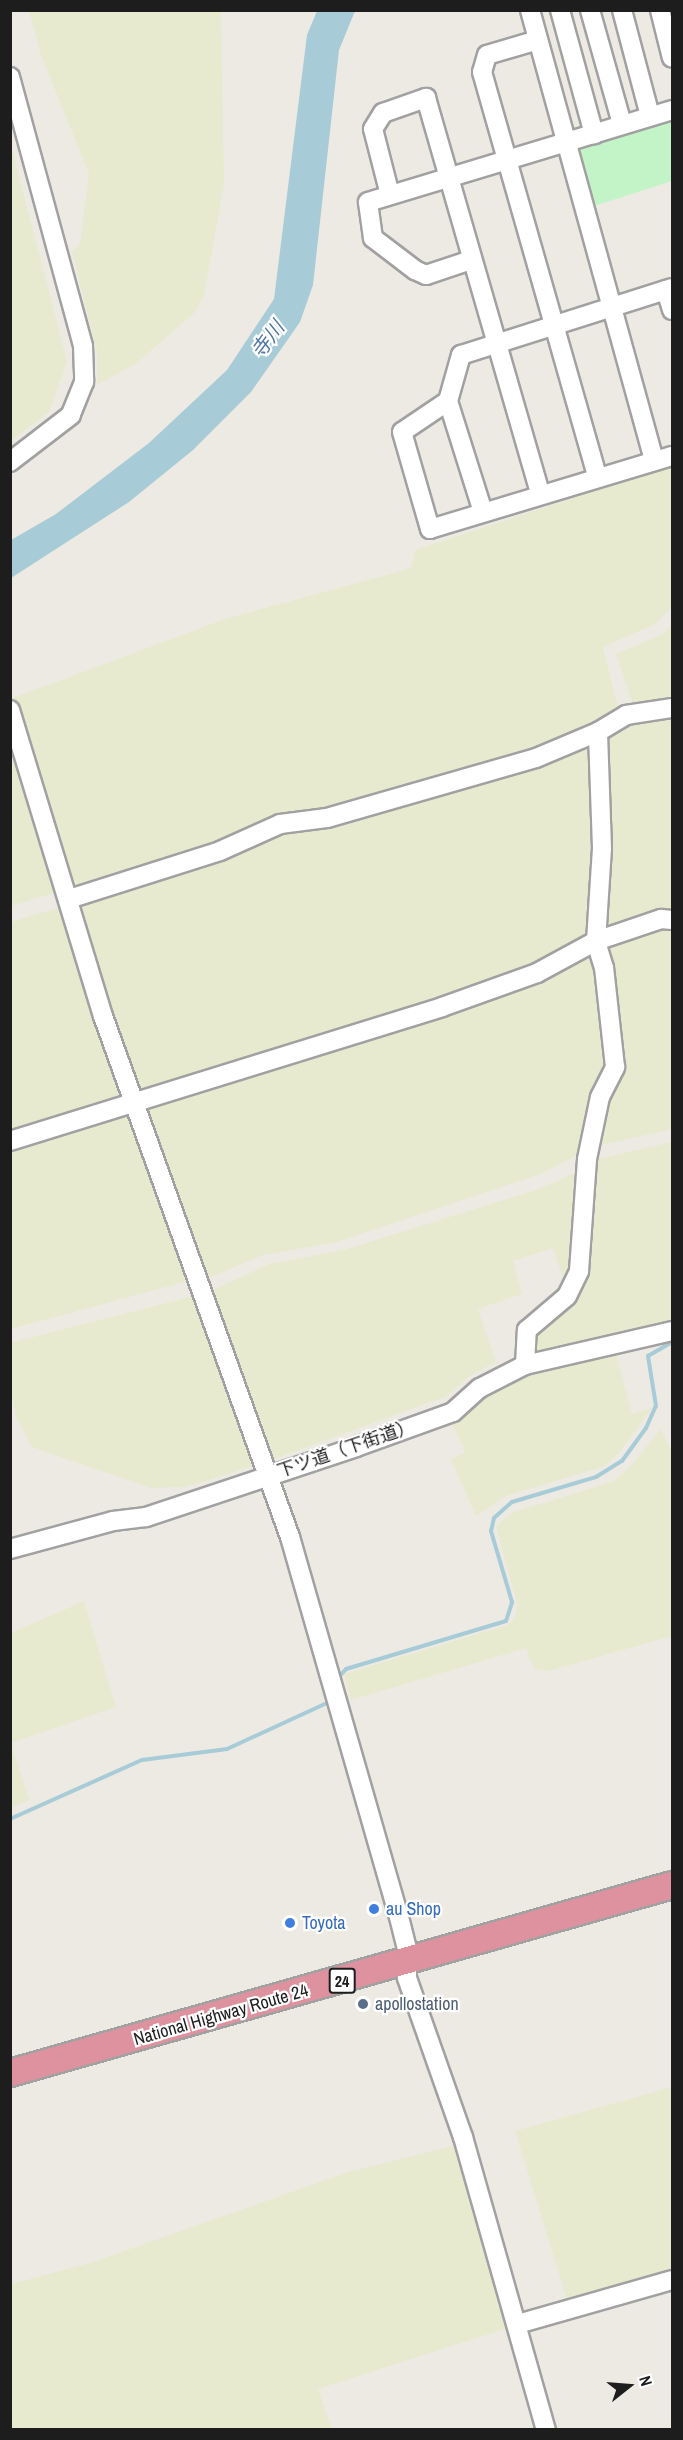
<!DOCTYPE html>
<meta charset="utf-8">
<style>
body{margin:0}
#map{position:relative;width:683px;height:2440px;overflow:hidden;background:#edeae3;font-family:"Archivo Narrow","Noto Sans JP",sans-serif}
div>[style]{position:absolute}
.farmland>*{inset:0;background:#e8ead0}
.park>*{inset:0;background:#c3f4c8}
.water>*{inset:0;background:#a7cbd7}
.stream>*{height:4px;margin:-2px;padding:0 2px;transform-origin:2px;border-radius:2px;background:#a7cbd7}
.roads{filter:drop-shadow(2px 0 #a1a1a1) drop-shadow(-2px 0 #a1a1a1) drop-shadow(0 2px #a1a1a1) drop-shadow(0 -2px #a1a1a1)}
.minor>*{height:18px;margin:-9px;padding:0 9px;transform-origin:9px;border-radius:9px;background:#fff}
.highway>*{height:26px;margin:-13px;padding:0 13px;transform-origin:13px;border-radius:13px;background:#de919e}
.dots>*{width:16px;height:16px;translate:-50% -50%;box-sizing:border-box;border:3px solid #fff;border-radius:50%}
span{translate:-50% -50%;white-space:nowrap;text-align:center;line-height:1.15;-webkit-text-stroke:4.5px #fff;paint-order:stroke}
.shield-label span{padding:2px 4px;background:#fff;border:2px solid;border-radius:4px;-webkit-text-stroke-width:0}
.shield-label{font-size:16px;color:#1d1d1d;font-weight:700}
.street-label{font-size:18px;color:#1d1d1d}
.shop-label{font-size:18px;color:#366cbe}
.left{translate:0 -50%;text-align:left}
.service-label{font-size:18px;color:#4e5e75}
.water-label{font-size:20px;color:#5279a3;font-style:italic}
.frame{position:absolute;inset:0;border:12px solid #1d1d1d;pointer-events:none}
.north{position:absolute;left:599px;top:2356px;width:60px;height:60px;-webkit-text-stroke:4px #fff;paint-order:stroke;rotate:73deg;font-size:16px;font-weight:700;line-height:24px;text-align:center;color:#1d1d1d}
.north::after{content:'';display:block;margin:auto;width:21px;height:27px;background:#1d1d1d;clip-path:polygon(50% 0,100% 100%,50% 72%,0 100%)}
</style>
<div id="map">
<div class="farmland">
<i style="clip-path:polygon(29px 11px,221px 11px,224px 184px,204px 295px,195px 312px,137px 363px,97px 385px,97px 351px,72px 252px,80px 244px,89px 174px,41px 55px)"></i>
<i style="clip-path:polygon(11px 145px,67px 362px,49px 412px,11px 441px)"></i>
<i style="clip-path:polygon(672px 467px,672px 607px,655px 624px,603px 647px,618px 707px,565px 737px,338px 806px,269px 820px,198px 849px,72px 888px,13px 698px,225px 619px,405px 570px,411px 567px,415px 550px,565px 501px,566px 496px)"></i>
<i style="clip-path:polygon(672px 625px,672px 700px,634px 707px,616px 654px,663px 634px)"></i>
<i style="clip-path:polygon(672px 713px,672px 914px,605px 930px,611px 878px,609px 730px,628px 721px)"></i>
<i style="clip-path:polygon(10px 735px,60px 891px,11px 906px,10px 906px)"></i>
<i style="clip-path:polygon(595px 740px,597px 876px,589px 937px,542px 962px,436px 1001px,139px 1094px,77px 901px,292px 825px)"></i>
<i style="clip-path:polygon(64px 906px,123px 1102px,11px 1136px,11px 922px)"></i>
<i style="clip-path:polygon(664px 925px,672px 926px,672px 1129px,597px 1146px,608px 1099px,622px 1075px,624px 1057px,607px 943px)"></i>
<i style="clip-path:polygon(593px 949px,609px 1053px,578px 1155px,543px 1173px,333px 1243px,263px 1255px,207px 1279px,140px 1105px)"></i>
<i style="clip-path:polygon(128px 1115px,188px 1281px,11px 1329px,11px 1149px)"></i>
<i style="clip-path:polygon(672px 1142px,672px 1320px,531px 1354px,537px 1328px,576px 1294px,594px 1160px)"></i>
<i style="clip-path:polygon(577px 1172px,574px 1253px,565px 1284px,553px 1248px,513px 1261px,522px 1294px,478px 1309px,496px 1362px,471px 1375px,447px 1396px,274px 1459px,209px 1292px,269px 1264px,344px 1250px,542px 1188px)"></i>
<i style="clip-path:polygon(193px 1296px,243px 1426px,253px 1466px,186px 1487px,151px 1488px,32px 1447px,17px 1419px,11px 1391px,10px 1343px)"></i>
<i style="clip-path:polygon(615px 1350px,632px 1414px,652px 1408px,619px 1453px,605px 1466px,506px 1496px,476px 1516px,451px 1459px,465px 1453px,450px 1418px,519px 1374px)"></i>
<i style="clip-path:polygon(661px 1429px,672px 1453px,672px 1636px,549px 1671px,534px 1669px,526px 1648px,351px 1700px,344px 1674px,508px 1625px,515px 1617px,517px 1604px,496px 1526px,514px 1512px,612px 1482px,628px 1469px)"></i>
<i style="clip-path:polygon(84px 1601px,116px 1707px,11px 1743px,29px 1800px,11px 1808px,11px 1633px)"></i>
<i style="clip-path:polygon(672px 2087px,672px 2271px,568px 2303px,515px 2131px)"></i>
<i style="clip-path:polygon(456px 2145px,508px 2328px,318px 2389px,332px 2429px,11px 2430px,11px 2284px,90px 2263px,348px 2172px)"></i>
</div>
<div class="park">
<i style="clip-path:polygon(672px 119px,672px 181px,588px 208px,577px 147px)"></i>
</div>
<div class="water">
<i style="clip-path:polygon(317px 11px,355px 11px,339px 50px,313px 285px,300px 322px,251px 392px,193px 450px,129px 502px,11px 578px,11px 540px,56px 514px,149px 443px,227px 370px,274px 299px,307px 35px)"></i>
</div>
<div class="stream">
<i style="left:337px;top:1679px;width:13px;rotate:-48deg"></i>
<i style="left:346px;top:1669px;width:167px;rotate:-16.7deg"></i>
<i style="left:506px;top:1621px;width:20px;rotate:-72deg"></i>
<i style="left:512px;top:1602px;width:74px;rotate:-106.5deg"></i>
<i style="left:491px;top:1531px;width:13px;rotate:-77deg"></i>
<i style="left:494px;top:1518px;width:24px;rotate:-42deg"></i>
<i style="left:512px;top:1502px;width:88px;rotate:-16.6deg"></i>
<i style="left:596px;top:1477px;width:31px;rotate:-32deg"></i>
<i style="left:622px;top:1461px;width:41px;rotate:-54deg"></i>
<i style="left:646px;top:1428px;width:24px;rotate:-66deg"></i>
<i style="left:656px;top:1406px;width:51px;rotate:-99.1deg"></i>
<i style="left:648px;top:1356px;width:28px;rotate:-30deg"></i>
<i style="left:10px;top:1819px;width:145px;rotate:-24.1deg"></i>
<i style="left:142px;top:1760px;width:86px;rotate:-7.4deg"></i>
<i style="left:227px;top:1749px;width:110px;rotate:-24.7deg"></i>
</div>
<div class="roads">
<div class="minor">
<i style="left:530px;top:10px;width:468px;rotate:74.6deg"></i>
<i style="left:560px;top:10px;width:129px;rotate:74.7deg"></i>
<i style="left:590px;top:10px;width:118px;rotate:74.3deg"></i>
<i style="left:622px;top:10px;width:110px;rotate:75.2deg"></i>
<i style="left:660px;top:10px;width:49px;rotate:76deg"></i>
<i style="left:538px;top:40px;width:53px;rotate:163.6deg"></i>
<i style="left:487px;top:55px;width:18px;rotate:106deg"></i>
<i style="left:482px;top:72px;width:421px;rotate:74.1deg"></i>
<i style="left:10px;top:77px;width:279px;rotate:74.8deg"></i>
<i style="left:83px;top:346px;width:36px;rotate:88deg"></i>
<i style="left:84px;top:382px;width:35px;rotate:112deg"></i>
<i style="left:71px;top:415px;width:77px;rotate:142.4deg"></i>
<i style="left:390px;top:195px;width:68px;rotate:-104.4deg"></i>
<i style="left:373px;top:129px;width:19px;rotate:-58deg"></i>
<i style="left:383px;top:113px;width:46px;rotate:-19.2deg"></i>
<i style="left:426px;top:98px;width:412px;rotate:73.9deg"></i>
<i style="left:471px;top:260px;width:47px;rotate:161.6deg"></i>
<i style="left:426px;top:275px;width:12px;rotate:-156deg"></i>
<i style="left:415px;top:270px;width:53px;rotate:-142.7deg"></i>
<i style="left:373px;top:238px;width:36px;rotate:-98deg"></i>
<i style="left:368px;top:202px;width:318px;rotate:-16.8deg"></i>
<i style="left:666px;top:290px;width:21px;rotate:73deg"></i>
<i style="left:448px;top:401px;width:55px;rotate:146deg"></i>
<i style="left:402px;top:432px;width:101px;rotate:73.9deg"></i>
<i style="left:430px;top:529px;width:253px;rotate:-16.8deg"></i>
<i style="left:483px;top:512px;width:116px;rotate:-107.5deg"></i>
<i style="left:448px;top:401px;width:48px;rotate:-74.2deg"></i>
<i style="left:461px;top:355px;width:221px;rotate:-17.6deg"></i>
<i style="left:10px;top:710px;width:320px;rotate:73.1deg"></i>
<i style="left:103px;top:1016px;width:554px;rotate:70.26deg"></i>
<i style="left:290px;top:1537px;width:395px;rotate:74deg"></i>
<i style="left:399px;top:1917px;width:32px;rotate:76deg"></i>
<i style="left:407px;top:1948px;width:30px;rotate:90deg"></i>
<i style="left:407px;top:1978px;width:169px;rotate:70.6deg"></i>
<i style="left:463px;top:2137px;width:305px;rotate:74.2deg"></i>
<i style="left:69px;top:899px;width:158px;rotate:-17.6deg"></i>
<i style="left:220px;top:851px;width:66px;rotate:-24.2deg"></i>
<i style="left:280px;top:824px;width:47px;rotate:-7.3deg"></i>
<i style="left:327px;top:818px;width:217px;rotate:-16deg"></i>
<i style="left:536px;top:758px;width:67px;rotate:-22.8deg"></i>
<i style="left:598px;top:732px;width:33px;rotate:-31deg"></i>
<i style="left:626px;top:715px;width:47px;rotate:-8.7deg"></i>
<i style="left:10px;top:1141px;width:452px;rotate:-17.2deg"></i>
<i style="left:442px;top:1007px;width:101px;rotate:-19.7deg"></i>
<i style="left:537px;top:973px;width:67px;rotate:-28.5deg"></i>
<i style="left:596px;top:941px;width:69px;rotate:-18.7deg"></i>
<i style="left:661px;top:919px;width:11px;rotate:5deg"></i>
<i style="left:525px;top:1365px;width:35px;rotate:-87deg"></i>
<i style="left:527px;top:1330px;width:52px;rotate:-40.4deg"></i>
<i style="left:567px;top:1296px;width:28px;rotate:-64deg"></i>
<i style="left:579px;top:1271px;width:112px;rotate:-85.9deg"></i>
<i style="left:587px;top:1159px;width:63px;rotate:-78.2deg"></i>
<i style="left:600px;top:1097px;width:34px;rotate:-63deg"></i>
<i style="left:615px;top:1067px;width:100px;rotate:-96.3deg"></i>
<i style="left:604px;top:968px;width:28px;rotate:-107deg"></i>
<i style="left:596px;top:941px;width:93px;rotate:-86.3deg"></i>
<i style="left:602px;top:848px;width:116px;rotate:-92deg"></i>
<i style="left:10px;top:1549px;width:107px;rotate:-15.2deg"></i>
<i style="left:113px;top:1521px;width:33px;rotate:-7deg"></i>
<i style="left:146px;top:1517px;width:221px;rotate:-18.4deg"></i>
<i style="left:356px;top:1447px;width:103px;rotate:-19.8deg"></i>
<i style="left:453px;top:1412px;width:36px;rotate:-42deg"></i>
<i style="left:480px;top:1388px;width:51px;rotate:-27.1deg"></i>
<i style="left:525px;top:1365px;width:151px;rotate:-13deg"></i>
<i style="left:518px;top:2324px;width:160px;rotate:-15.9deg"></i>
</div>
<div class="highway">
<i style="left:10px;top:2073px;width:688px;rotate:-15.85deg"></i>
</div>
</div>
<div class="dots">
<i style="left:374px;top:1909px;background:#3f7fe0"></i>
<i style="left:290px;top:1923px;background:#3f7fe0"></i>
<i style="left:363px;top:2004px;background:#5c6f8a"></i>
</div>
<div class="shield-label">
<span style="left:342px;top:1981px">24</span>
</div>
<div class="street-label">
<span style="left:346px;top:1449px;rotate:-19deg">下ツ道（下街道）</span>
<span style="left:221px;top:2015px;rotate:-16deg">National Highway Route 24</span>
</div>
<div class="shop-label">
<span class="left" style="left:386px;top:1909px">au Shop</span>
<span class="left" style="left:302px;top:1923px">Toyota</span>
</div>
<div class="service-label">
<span class="left" style="left:375px;top:2004px">apollostation</span>
</div>
<div class="water-label">
<span style="left:267px;top:339px;rotate:-53deg">寺川</span>
</div>
<div class="frame"></div>
<div class="north">N</div>
</div>
